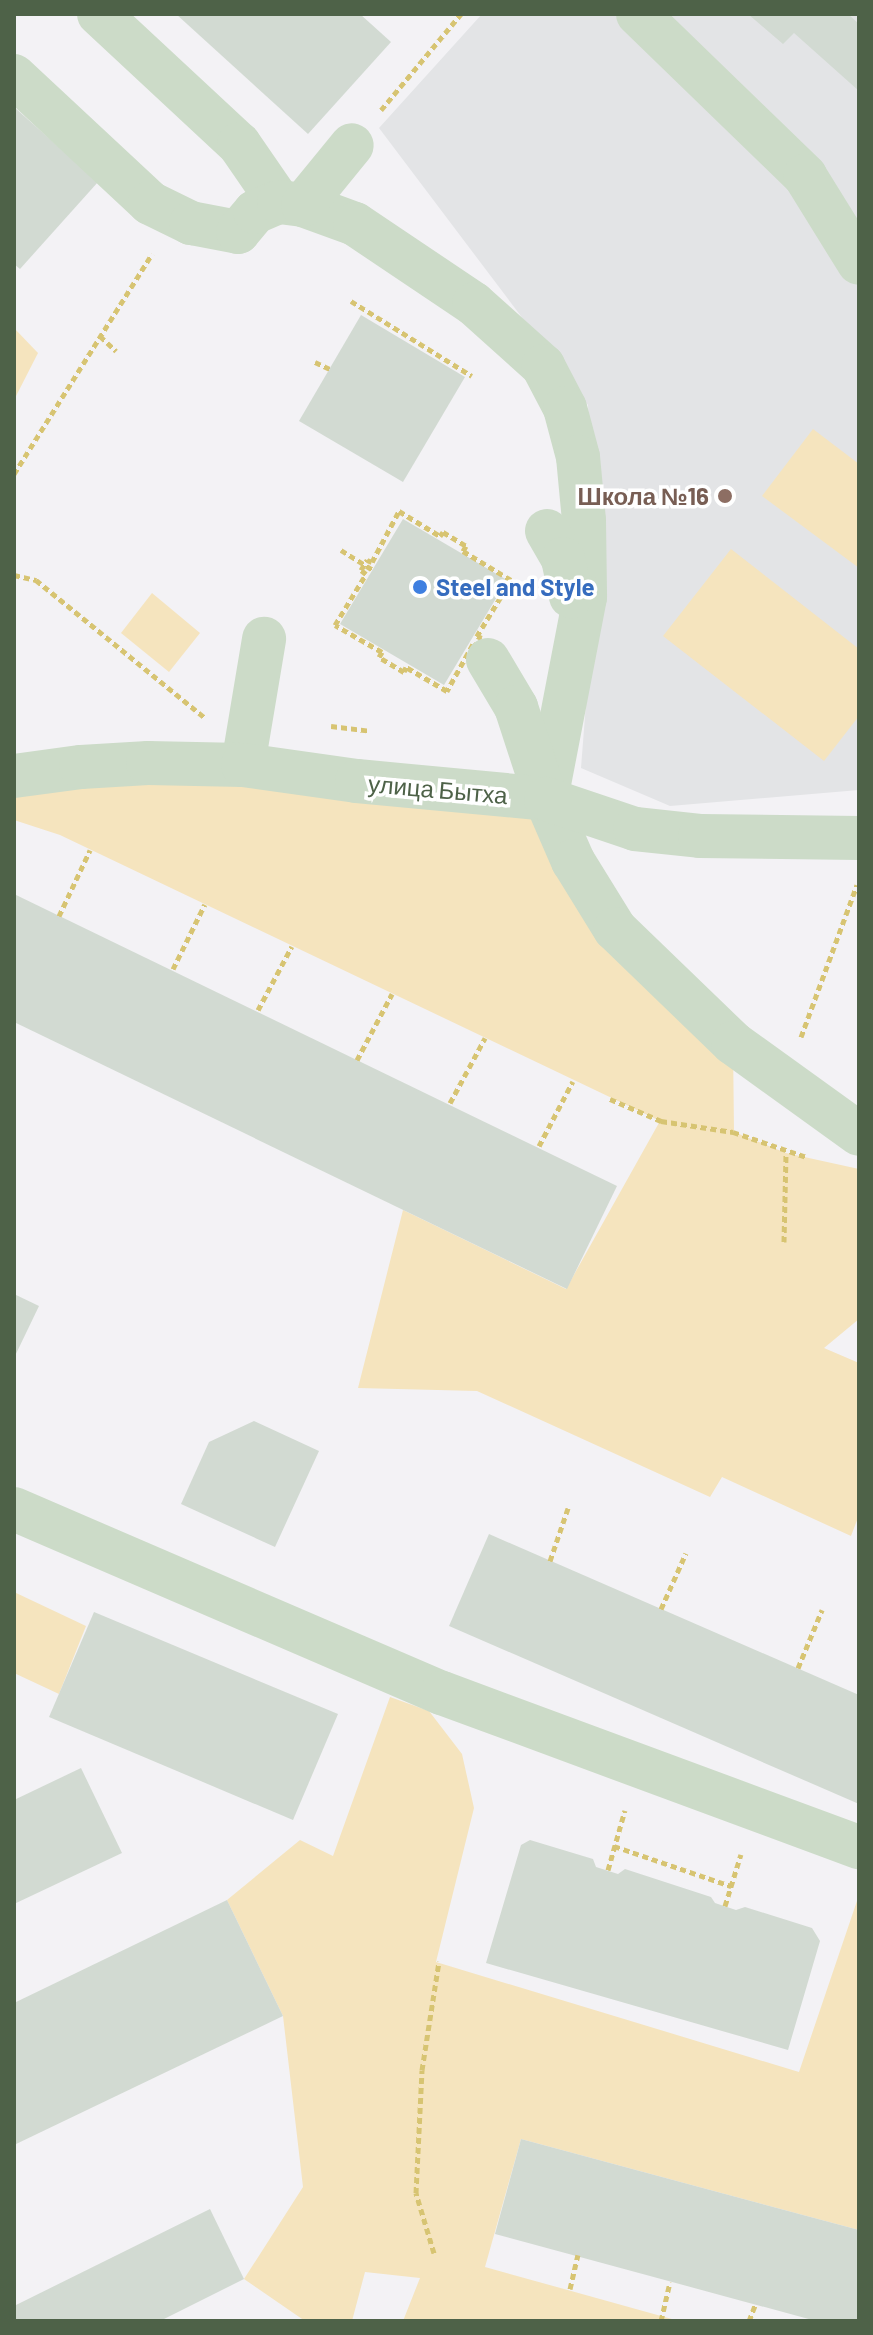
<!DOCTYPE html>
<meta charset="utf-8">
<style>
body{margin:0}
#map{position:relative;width:873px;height:2335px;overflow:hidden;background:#f3f2f5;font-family:Barlow,sans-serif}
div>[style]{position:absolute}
.education>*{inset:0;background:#e3e4e6}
.green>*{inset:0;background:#f5e4be}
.building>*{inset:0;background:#d2dad2}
.path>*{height:5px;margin-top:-2.5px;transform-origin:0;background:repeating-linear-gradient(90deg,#d7c472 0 6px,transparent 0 10px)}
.minor>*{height:44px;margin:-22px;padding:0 22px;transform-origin:22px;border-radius:22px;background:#ccdbc8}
.dots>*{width:22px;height:22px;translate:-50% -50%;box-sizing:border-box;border:4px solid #fff;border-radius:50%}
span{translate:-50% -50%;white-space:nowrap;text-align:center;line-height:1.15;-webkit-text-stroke:7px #fff;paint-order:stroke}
.education-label{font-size:24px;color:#785e54;font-weight:700}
.right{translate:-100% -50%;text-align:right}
.shop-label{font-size:24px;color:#366cbe;font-weight:700}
.left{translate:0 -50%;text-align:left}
.street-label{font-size:24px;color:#4e6248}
.frame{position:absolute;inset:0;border:16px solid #4e6248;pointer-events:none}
</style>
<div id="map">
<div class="education">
<i style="clip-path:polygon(482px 14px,859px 14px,859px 790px,670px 806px,581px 768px,595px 587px,588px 405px,379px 128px)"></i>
</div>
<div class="green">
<i style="clip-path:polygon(14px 328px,38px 353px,14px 400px)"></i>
<i style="clip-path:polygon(813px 429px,859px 464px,859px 568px,762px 496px)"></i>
<i style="clip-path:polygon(731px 549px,859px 649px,859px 716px,824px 761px,663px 636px)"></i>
<i style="clip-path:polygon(152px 593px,200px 633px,169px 672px,121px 633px)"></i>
<i style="clip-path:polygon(14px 776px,546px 799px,573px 861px,733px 1043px,734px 1132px,786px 1153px,859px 1169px,859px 1319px,824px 1348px,859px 1363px,859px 1515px,851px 1536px,722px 1477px,710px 1497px,477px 1391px,358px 1388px,403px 1210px,566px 1289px,660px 1121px,60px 835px,14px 820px)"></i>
<i style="clip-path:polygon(14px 1592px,86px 1626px,59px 1694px,14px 1673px)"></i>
<i style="clip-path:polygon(390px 1697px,429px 1711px,462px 1754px,474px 1808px,436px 1962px,799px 2072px,859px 1895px,859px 2230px,521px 2139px,485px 2267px,679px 2321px,403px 2321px,420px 2278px,365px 2272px,352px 2321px,305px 2321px,244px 2279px,303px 2187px,283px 2016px,227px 1900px,300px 1840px,333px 1856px)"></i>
</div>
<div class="building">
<i style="clip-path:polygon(176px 14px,360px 14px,391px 42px,308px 134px)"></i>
<i style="clip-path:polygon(748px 14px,848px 14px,859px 24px,859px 91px,794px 33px,783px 44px)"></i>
<i style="clip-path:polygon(14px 107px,98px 182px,20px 269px,14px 264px)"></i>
<i style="clip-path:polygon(361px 315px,465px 377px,403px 482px,299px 421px)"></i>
<i style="clip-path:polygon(403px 519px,507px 580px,444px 685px,340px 624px)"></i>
<i style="clip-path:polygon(14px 894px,617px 1186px,567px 1289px,14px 1022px)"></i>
<i style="clip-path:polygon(14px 1294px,39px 1306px,14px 1358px)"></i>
<i style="clip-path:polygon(254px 1421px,319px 1451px,275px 1547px,181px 1504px,209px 1442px)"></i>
<i style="clip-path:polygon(489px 1534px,859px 1695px,859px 1804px,449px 1626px)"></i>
<i style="clip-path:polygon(94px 1612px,338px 1714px,293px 1820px,49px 1717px)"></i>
<i style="clip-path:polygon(81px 1768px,122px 1853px,14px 1904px,14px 1800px)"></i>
<i style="clip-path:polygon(530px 1840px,593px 1859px,596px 1867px,618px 1874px,625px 1869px,711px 1897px,715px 1903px,736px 1910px,745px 1907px,812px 1928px,820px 1941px,788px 2050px,486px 1963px,521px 1845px)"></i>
<i style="clip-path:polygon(227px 1900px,283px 2016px,14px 2145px,14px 2003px)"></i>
<i style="clip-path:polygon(521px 2139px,859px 2230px,859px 2321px,816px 2321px,495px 2234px)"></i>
<i style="clip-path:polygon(210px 2209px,244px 2279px,160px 2321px,14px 2321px,14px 2306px)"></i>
</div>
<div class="path">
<i style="left:381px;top:110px;width:125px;rotate:-50.2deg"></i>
<i style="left:351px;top:301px;width:142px;rotate:31.8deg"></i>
<i style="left:100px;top:336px;width:22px;rotate:43deg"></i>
<i style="left:315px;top:362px;width:17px;rotate:25deg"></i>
<i style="left:14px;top:474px;width:260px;rotate:-57.9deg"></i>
<i style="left:399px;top:511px;width:48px;rotate:31.4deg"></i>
<i style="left:440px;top:536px;width:5px;rotate:-53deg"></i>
<i style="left:443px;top:532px;width:27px;rotate:31deg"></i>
<i style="left:466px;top:546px;width:6px;rotate:121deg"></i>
<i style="left:463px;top:551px;width:56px;rotate:31.1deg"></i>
<i style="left:511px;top:580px;width:66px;rotate:121.3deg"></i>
<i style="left:477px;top:636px;width:5px;rotate:22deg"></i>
<i style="left:482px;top:638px;width:10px;rotate:114deg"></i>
<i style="left:478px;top:647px;width:6px;rotate:-149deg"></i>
<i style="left:473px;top:644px;width:54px;rotate:119deg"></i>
<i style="left:447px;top:691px;width:48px;rotate:-149.7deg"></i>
<i style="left:406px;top:667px;width:5px;rotate:112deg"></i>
<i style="left:404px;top:672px;width:29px;rotate:-149deg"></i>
<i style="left:379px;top:657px;width:6px;rotate:-59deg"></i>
<i style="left:382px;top:652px;width:54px;rotate:-150.1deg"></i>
<i style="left:335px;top:625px;width:60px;rotate:-58.7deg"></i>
<i style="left:366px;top:574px;width:6px;rotate:-141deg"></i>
<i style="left:361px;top:570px;width:12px;rotate:-59deg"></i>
<i style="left:367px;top:560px;width:5px;rotate:22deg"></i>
<i style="left:372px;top:562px;width:58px;rotate:-62.1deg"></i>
<i style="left:341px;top:550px;width:38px;rotate:32deg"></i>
<i style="left:14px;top:575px;width:23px;rotate:13deg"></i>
<i style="left:36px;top:580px;width:217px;rotate:39.2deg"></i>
<i style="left:331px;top:726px;width:38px;rotate:7deg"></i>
<i style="left:59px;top:916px;width:73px;rotate:-64.8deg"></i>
<i style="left:173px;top:969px;width:72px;rotate:-63.8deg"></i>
<i style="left:258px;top:1010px;width:72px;rotate:-62deg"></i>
<i style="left:801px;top:1037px;width:162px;rotate:-69.8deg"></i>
<i style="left:357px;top:1060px;width:75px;rotate:-62.1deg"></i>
<i style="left:610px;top:1099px;width:56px;rotate:23.3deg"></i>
<i style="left:661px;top:1121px;width:73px;rotate:8.7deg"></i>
<i style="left:733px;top:1132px;width:78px;rotate:18.7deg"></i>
<i style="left:450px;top:1103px;width:74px;rotate:-61.7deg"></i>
<i style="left:539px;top:1146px;width:73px;rotate:-62.4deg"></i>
<i style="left:784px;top:1242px;width:89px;rotate:-88.7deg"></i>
<i style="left:550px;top:1561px;width:56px;rotate:-71.2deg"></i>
<i style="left:661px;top:1609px;width:61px;rotate:-65.9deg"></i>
<i style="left:798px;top:1668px;width:63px;rotate:-67.5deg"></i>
<i style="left:614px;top:1846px;width:124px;rotate:18.9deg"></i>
<i style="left:608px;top:1870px;width:62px;rotate:-74.2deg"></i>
<i style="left:725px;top:1906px;width:54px;rotate:-72.9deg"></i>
<i style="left:434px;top:2253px;width:63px;rotate:-106.7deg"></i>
<i style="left:416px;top:2193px;width:123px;rotate:-87.2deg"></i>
<i style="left:422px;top:2070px;width:110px;rotate:-81.1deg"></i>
<i style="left:570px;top:2289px;width:35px;rotate:-77deg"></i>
<i style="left:661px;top:2321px;width:40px;rotate:-77deg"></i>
<i style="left:749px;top:2321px;width:17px;rotate:-69deg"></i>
</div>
<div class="minor">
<i style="left:99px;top:14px;width:191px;rotate:42.9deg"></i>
<i style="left:239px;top:144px;width:70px;rotate:55.4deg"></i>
<i style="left:638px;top:14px;width:233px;rotate:44.1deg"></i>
<i style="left:805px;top:176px;width:102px;rotate:58.2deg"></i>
<i style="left:14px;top:76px;width:186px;rotate:43deg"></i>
<i style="left:150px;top:203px;width:46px;rotate:26deg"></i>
<i style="left:191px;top:223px;width:48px;rotate:10.8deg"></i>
<i style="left:238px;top:232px;width:26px;rotate:-50deg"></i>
<i style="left:255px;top:212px;width:26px;rotate:-23deg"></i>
<i style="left:279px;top:202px;width:24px;rotate:7deg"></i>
<i style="left:303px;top:205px;width:55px;rotate:20.1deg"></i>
<i style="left:355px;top:224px;width:143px;rotate:33.9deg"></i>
<i style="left:474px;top:304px;width:93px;rotate:41.9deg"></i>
<i style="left:543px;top:366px;width:47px;rotate:62.4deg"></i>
<i style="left:565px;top:408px;width:51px;rotate:75.1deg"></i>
<i style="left:578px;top:457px;width:64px;rotate:84.6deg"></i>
<i style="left:584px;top:521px;width:76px;rotate:89.2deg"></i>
<i style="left:585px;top:597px;width:206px;rotate:100.9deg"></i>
<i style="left:303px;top:205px;width:77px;rotate:-50.8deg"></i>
<i style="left:547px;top:531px;width:32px;rotate:60deg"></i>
<i style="left:563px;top:559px;width:38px;rotate:78deg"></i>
<i style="left:488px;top:660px;width:55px;rotate:59.2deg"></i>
<i style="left:516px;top:707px;width:97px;rotate:71.9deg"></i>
<i style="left:546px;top:799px;width:68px;rotate:66.5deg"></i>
<i style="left:573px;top:861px;width:80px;rotate:58.3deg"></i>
<i style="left:615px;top:929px;width:164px;rotate:44deg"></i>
<i style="left:733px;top:1043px;width:155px;rotate:35.8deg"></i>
<i style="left:243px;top:765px;width:128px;rotate:-80.5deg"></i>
<i style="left:14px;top:776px;width:68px;rotate:-7.7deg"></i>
<i style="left:81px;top:767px;width:67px;rotate:-3.4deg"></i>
<i style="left:148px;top:763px;width:95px;rotate:1.2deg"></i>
<i style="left:243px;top:765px;width:115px;rotate:8deg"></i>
<i style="left:357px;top:781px;width:190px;rotate:5.4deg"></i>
<i style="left:546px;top:799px;width:94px;rotate:18.6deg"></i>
<i style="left:635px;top:829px;width:65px;rotate:6.1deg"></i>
<i style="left:700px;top:836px;width:159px;rotate:0.7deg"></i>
<i style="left:14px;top:1509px;width:466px;rotate:23.3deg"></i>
<i style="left:442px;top:1693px;width:445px;rotate:20.3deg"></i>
</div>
<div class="dots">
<i style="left:725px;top:496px;background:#8d6e63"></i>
<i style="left:420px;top:587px;background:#3f7fe0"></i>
</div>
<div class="education-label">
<span class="right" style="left:709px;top:496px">Школа №16</span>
</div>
<div class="shop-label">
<span class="left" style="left:436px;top:587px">Steel and Style</span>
</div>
<div class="street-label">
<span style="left:438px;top:789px;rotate:5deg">улица Бытха</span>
</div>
<div class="frame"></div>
</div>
